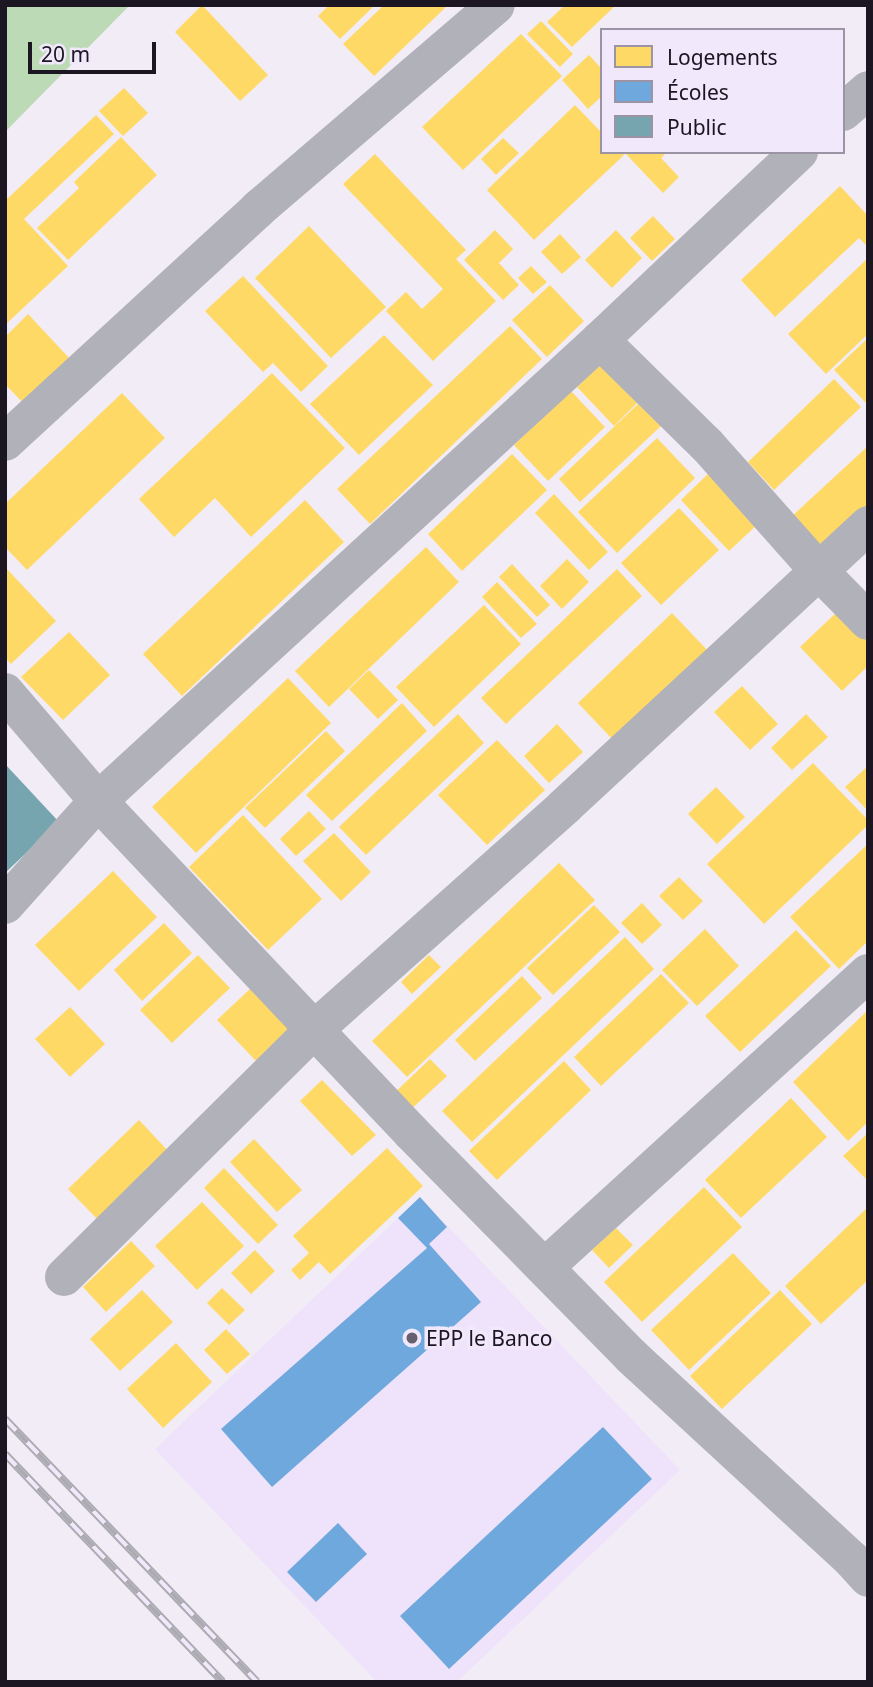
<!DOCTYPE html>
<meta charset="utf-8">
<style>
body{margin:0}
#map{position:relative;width:873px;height:1687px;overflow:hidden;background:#f2ecf7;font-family:"Noto Sans",sans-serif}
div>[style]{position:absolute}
.built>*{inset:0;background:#eee3fa}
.green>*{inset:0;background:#bddab7}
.homes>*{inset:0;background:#ffd966}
.schools>*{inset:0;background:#6fa8dc}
.public>*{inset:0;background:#76a5af}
.street>*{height:38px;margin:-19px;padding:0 19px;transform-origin:19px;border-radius:19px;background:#b1b2b9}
.secondary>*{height:38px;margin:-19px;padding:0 19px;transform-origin:19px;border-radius:19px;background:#b1b1b9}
.rail>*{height:8px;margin-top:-4px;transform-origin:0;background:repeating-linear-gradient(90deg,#f1e8fc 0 16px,#ababb1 0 32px);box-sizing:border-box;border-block:2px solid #ababb1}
.dots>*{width:19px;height:19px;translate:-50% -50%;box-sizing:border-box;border:4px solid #f1e8fc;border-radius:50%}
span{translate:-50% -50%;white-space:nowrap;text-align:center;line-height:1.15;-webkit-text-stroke:7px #f1e8fc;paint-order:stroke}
.poi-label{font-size:21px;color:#1b1621}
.left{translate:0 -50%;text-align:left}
.frame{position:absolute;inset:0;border:7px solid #1b1621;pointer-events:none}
.legend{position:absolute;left:600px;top:28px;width:245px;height:126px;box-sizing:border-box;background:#f1e8fc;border:2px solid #9b94a4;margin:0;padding:9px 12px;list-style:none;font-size:21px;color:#1b1621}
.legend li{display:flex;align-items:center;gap:14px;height:35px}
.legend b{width:35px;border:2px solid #9b94a4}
.scale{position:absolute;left:28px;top:42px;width:128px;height:32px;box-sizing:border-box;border:4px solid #1b1621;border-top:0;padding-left:9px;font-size:21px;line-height:24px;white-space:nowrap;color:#1b1621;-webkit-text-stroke:5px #f1e8fc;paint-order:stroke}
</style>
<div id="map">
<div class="built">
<i style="clip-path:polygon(420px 1197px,680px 1470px,457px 1682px,377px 1682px,155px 1449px)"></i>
</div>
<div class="green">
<i style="clip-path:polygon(5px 5px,130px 5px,5px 132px)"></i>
</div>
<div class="homes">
<i style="clip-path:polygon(202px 5px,268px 75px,240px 101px,175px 32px)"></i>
<i style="clip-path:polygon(329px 5px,375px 5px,340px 39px,318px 16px)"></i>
<i style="clip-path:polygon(384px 5px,446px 7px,374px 76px,343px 44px)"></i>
<i style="clip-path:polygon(565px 5px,616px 5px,572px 47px,547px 22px)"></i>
<i style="clip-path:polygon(541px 21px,573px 54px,560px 67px,527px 34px)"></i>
<i style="clip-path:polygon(521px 34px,562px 76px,463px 170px,422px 127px)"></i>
<i style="clip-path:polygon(589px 55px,602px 69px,602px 96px,588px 109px,562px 80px)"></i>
<i style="clip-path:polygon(124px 88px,148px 113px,123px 136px,99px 111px)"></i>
<i style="clip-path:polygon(575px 105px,602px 133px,602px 152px,621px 152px,624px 155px,534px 240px,487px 190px)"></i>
<i style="clip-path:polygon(96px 115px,114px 134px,24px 219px,68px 266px,5px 325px,5px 201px)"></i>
<i style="clip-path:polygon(121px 137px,157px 175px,68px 260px,37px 228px,79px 188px,74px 182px)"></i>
<i style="clip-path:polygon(503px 138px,519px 153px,496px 175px,481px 159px)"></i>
<i style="clip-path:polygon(624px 152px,667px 152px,661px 158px,679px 177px,663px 193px)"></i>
<i style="clip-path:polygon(375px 154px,466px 250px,456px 259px,496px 301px,433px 361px,386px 311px,406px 292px,422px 309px,443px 289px,343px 184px)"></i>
<i style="clip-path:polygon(840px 186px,868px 216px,868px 247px,859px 238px,775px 317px,741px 280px)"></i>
<i style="clip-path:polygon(653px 216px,675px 239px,652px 261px,630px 238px)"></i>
<i style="clip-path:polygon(309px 226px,386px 307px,331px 358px,255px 278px)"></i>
<i style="clip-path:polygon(495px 230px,513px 249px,499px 263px,519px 285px,503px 300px,464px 260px)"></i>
<i style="clip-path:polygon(616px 230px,642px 258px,612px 288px,585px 260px)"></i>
<i style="clip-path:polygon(560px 234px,581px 257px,562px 274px,541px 252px)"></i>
<i style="clip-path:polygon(868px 258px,868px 334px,826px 374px,788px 334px)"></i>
<i style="clip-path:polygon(531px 266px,547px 282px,533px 294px,518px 278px)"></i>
<i style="clip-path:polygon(243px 276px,328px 366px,301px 392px,273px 363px,263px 372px,205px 311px)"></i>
<i style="clip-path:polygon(550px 285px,584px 321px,547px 357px,512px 320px)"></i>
<i style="clip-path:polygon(28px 314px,71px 360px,24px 404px,5px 384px,5px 337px)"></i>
<i style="clip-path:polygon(510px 326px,542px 359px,370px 524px,337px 489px)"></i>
<i style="clip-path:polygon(384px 335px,433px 385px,359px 455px,310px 404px)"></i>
<i style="clip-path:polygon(868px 338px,868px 405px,834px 370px)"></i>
<i style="clip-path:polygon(600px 365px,637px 403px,614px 426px,577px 387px)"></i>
<i style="clip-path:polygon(272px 373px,345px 448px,251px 537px,215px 498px,174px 537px,139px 499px)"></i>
<i style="clip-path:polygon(834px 379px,861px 407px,774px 490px,748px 462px)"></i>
<i style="clip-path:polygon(571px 391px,605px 427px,548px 481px,514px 445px)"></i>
<i style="clip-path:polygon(122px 393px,165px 438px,27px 570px,5px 547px,5px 504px)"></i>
<i style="clip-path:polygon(639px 403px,661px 426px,580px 502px,559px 479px)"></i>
<i style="clip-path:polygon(657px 438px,695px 478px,617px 553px,578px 512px)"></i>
<i style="clip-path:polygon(868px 446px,868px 509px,823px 551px,791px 517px)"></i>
<i style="clip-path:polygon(512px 454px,547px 490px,462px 571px,428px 534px)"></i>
<i style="clip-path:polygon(710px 472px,759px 523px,729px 551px,681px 500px)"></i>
<i style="clip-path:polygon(554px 494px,608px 552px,589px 570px,535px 513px)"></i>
<i style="clip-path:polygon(305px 500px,344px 542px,182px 696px,143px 654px)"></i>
<i style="clip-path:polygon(679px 508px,719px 550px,661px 605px,621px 563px)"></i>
<i style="clip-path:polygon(426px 547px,459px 582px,329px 707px,295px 671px)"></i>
<i style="clip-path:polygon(567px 559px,589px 582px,562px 609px,540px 586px)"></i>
<i style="clip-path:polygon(512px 564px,550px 605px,537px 617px,499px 577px)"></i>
<i style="clip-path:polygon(5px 567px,56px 621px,11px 664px,5px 658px)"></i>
<i style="clip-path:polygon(617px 569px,642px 596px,506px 724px,481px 698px)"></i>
<i style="clip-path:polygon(497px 582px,537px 624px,521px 638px,482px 597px)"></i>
<i style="clip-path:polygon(484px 605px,521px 644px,434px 727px,396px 687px)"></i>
<i style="clip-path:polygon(839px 610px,868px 641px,868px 666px,842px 691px,800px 647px)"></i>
<i style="clip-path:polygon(672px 613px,710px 653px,615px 742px,578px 703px)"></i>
<i style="clip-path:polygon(69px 632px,110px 675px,63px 720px,21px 677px)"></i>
<i style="clip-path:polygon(369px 670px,398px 700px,378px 719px,349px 689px)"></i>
<i style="clip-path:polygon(288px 678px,331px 723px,196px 853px,152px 807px)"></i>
<i style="clip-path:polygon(742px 686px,778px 724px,750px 750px,714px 712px)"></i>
<i style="clip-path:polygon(402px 703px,427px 731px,332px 821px,306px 795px)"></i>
<i style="clip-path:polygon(458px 714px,484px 743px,366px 855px,339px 827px)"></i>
<i style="clip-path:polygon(806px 714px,828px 737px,792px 770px,771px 748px)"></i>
<i style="clip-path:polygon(557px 724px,583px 752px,549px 783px,524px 756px)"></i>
<i style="clip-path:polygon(326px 731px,345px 751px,265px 828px,245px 808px)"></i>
<i style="clip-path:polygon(497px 740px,545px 790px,487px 845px,438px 795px)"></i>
<i style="clip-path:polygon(813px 763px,868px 820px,868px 825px,764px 924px,707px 864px)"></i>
<i style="clip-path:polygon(868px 766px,868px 811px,845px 787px)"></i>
<i style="clip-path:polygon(716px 787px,745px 817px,717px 844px,688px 814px)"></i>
<i style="clip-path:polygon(309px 811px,326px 829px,296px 856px,280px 839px)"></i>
<i style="clip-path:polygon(243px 815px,322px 899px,268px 950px,189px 867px)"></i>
<i style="clip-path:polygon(334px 833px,371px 872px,341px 901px,303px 861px)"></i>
<i style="clip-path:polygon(868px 844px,868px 941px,839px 969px,790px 917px)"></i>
<i style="clip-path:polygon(559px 863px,595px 900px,407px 1077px,372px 1041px)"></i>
<i style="clip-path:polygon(113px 871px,157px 917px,79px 991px,35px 945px)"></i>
<i style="clip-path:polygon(679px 877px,703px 901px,683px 920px,659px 896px)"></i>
<i style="clip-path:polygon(642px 903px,662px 925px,642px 944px,621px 923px)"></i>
<i style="clip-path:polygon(594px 905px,620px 932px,553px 995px,527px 968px)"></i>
<i style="clip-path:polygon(164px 923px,192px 953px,142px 1001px,114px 970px)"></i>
<i style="clip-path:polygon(705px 929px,739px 966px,697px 1006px,662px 970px)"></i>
<i style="clip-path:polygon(796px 930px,831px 966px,740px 1052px,705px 1016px)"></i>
<i style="clip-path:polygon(625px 937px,654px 969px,472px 1142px,442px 1111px)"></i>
<i style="clip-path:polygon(198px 955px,230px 988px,172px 1043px,140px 1010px)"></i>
<i style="clip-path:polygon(429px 955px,441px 967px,412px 994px,401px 982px)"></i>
<i style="clip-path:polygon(661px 974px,689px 1003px,601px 1086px,574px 1057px)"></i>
<i style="clip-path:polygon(522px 976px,542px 998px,475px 1061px,455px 1040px)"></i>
<i style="clip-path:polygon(251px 988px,290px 1029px,256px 1061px,217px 1020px)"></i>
<i style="clip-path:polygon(70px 1007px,105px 1044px,70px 1077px,35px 1039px)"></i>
<i style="clip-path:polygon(868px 1010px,868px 1122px,848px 1141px,793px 1082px)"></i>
<i style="clip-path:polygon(430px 1059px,447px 1076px,407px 1113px,391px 1096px)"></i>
<i style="clip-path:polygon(564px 1061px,591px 1090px,497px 1180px,469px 1151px)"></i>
<i style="clip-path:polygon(322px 1080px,376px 1135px,352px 1156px,300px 1101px)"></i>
<i style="clip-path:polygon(791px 1098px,827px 1137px,741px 1218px,705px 1180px)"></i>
<i style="clip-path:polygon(139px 1120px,172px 1155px,100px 1222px,68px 1189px)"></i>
<i style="clip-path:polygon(868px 1133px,868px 1181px,843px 1156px)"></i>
<i style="clip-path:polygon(254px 1139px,302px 1190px,277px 1212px,230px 1162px)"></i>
<i style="clip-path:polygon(387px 1148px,423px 1186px,330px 1274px,319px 1262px,300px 1280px,291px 1270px,309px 1253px,293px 1236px)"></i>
<i style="clip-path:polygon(224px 1168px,278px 1225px,258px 1244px,204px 1188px)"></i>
<i style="clip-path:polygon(704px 1187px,742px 1227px,642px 1322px,604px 1282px)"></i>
<i style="clip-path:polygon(202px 1202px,244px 1246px,197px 1290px,155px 1246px)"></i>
<i style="clip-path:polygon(868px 1207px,868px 1280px,821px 1324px,785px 1286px)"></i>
<i style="clip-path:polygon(616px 1228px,633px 1245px,609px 1268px,592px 1250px)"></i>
<i style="clip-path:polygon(131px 1241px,155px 1266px,106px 1312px,83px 1287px)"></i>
<i style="clip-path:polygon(255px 1250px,275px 1271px,251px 1294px,231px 1273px)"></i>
<i style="clip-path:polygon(733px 1253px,771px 1293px,689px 1370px,651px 1330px)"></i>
<i style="clip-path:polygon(222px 1288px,245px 1310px,229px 1325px,207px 1303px)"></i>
<i style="clip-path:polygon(142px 1290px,173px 1322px,120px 1371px,90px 1339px)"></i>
<i style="clip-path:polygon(780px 1290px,812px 1324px,722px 1409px,690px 1376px)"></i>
<i style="clip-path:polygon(226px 1329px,250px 1354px,227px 1374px,204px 1350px)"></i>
<i style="clip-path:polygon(176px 1343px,212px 1382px,163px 1428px,127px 1389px)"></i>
</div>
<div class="schools">
<i style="clip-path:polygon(420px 1197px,447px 1227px,429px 1244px,481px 1302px,272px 1487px,221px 1429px,427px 1248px,398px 1218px)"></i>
<i style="clip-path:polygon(603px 1427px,652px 1479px,449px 1669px,400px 1616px)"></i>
<i style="clip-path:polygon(338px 1523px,367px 1554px,316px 1602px,287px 1572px)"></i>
</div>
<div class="public">
<i style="clip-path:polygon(5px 764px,59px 822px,5px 873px)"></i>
</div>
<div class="street">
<i style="left:843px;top:112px;width:33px;rotate:-41deg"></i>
<i style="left:600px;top:340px;width:150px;rotate:44.5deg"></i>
<i style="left:707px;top:445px;width:169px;rotate:48.4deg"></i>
<i style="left:819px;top:571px;width:70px;rotate:45.6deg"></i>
<i style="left:5px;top:442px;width:344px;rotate:-42.6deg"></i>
<i style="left:258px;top:209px;width:313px;rotate:-40.6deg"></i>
<i style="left:5px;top:692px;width:143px;rotate:49.5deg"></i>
<i style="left:98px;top:801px;width:456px;rotate:46.6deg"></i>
<i style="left:411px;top:1132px;width:314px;rotate:45.5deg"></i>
<i style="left:631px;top:1356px;width:301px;rotate:42.7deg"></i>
<i style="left:5px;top:905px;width:140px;rotate:-48.2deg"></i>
<i style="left:98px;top:801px;width:682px;rotate:-42.56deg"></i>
<i style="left:600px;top:340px;width:274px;rotate:-43.4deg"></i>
<i style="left:545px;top:1267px;width:437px;rotate:-42.3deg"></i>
<i style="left:64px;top:1277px;width:351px;rotate:-44.7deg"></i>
<i style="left:314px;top:1030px;width:335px;rotate:-41.7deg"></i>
<i style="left:564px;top:807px;width:415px;rotate:-42.8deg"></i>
</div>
<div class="secondary">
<i style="left:852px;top:1560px;width:24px;rotate:48deg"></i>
</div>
<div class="rail">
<i style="left:5px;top:1419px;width:364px;rotate:46.2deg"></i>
<i style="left:5px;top:1454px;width:315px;rotate:46.3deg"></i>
</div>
<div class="dots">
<i style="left:412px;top:1338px;background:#66616c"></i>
</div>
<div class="poi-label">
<span class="left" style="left:426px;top:1338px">EPP le Banco</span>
</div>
<div class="frame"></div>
<ul class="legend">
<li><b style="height:19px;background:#ffd966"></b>Logements</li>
<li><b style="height:19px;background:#6fa8dc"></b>Écoles</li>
<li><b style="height:19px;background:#76a5af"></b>Public</li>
</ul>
<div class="scale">20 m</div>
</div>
